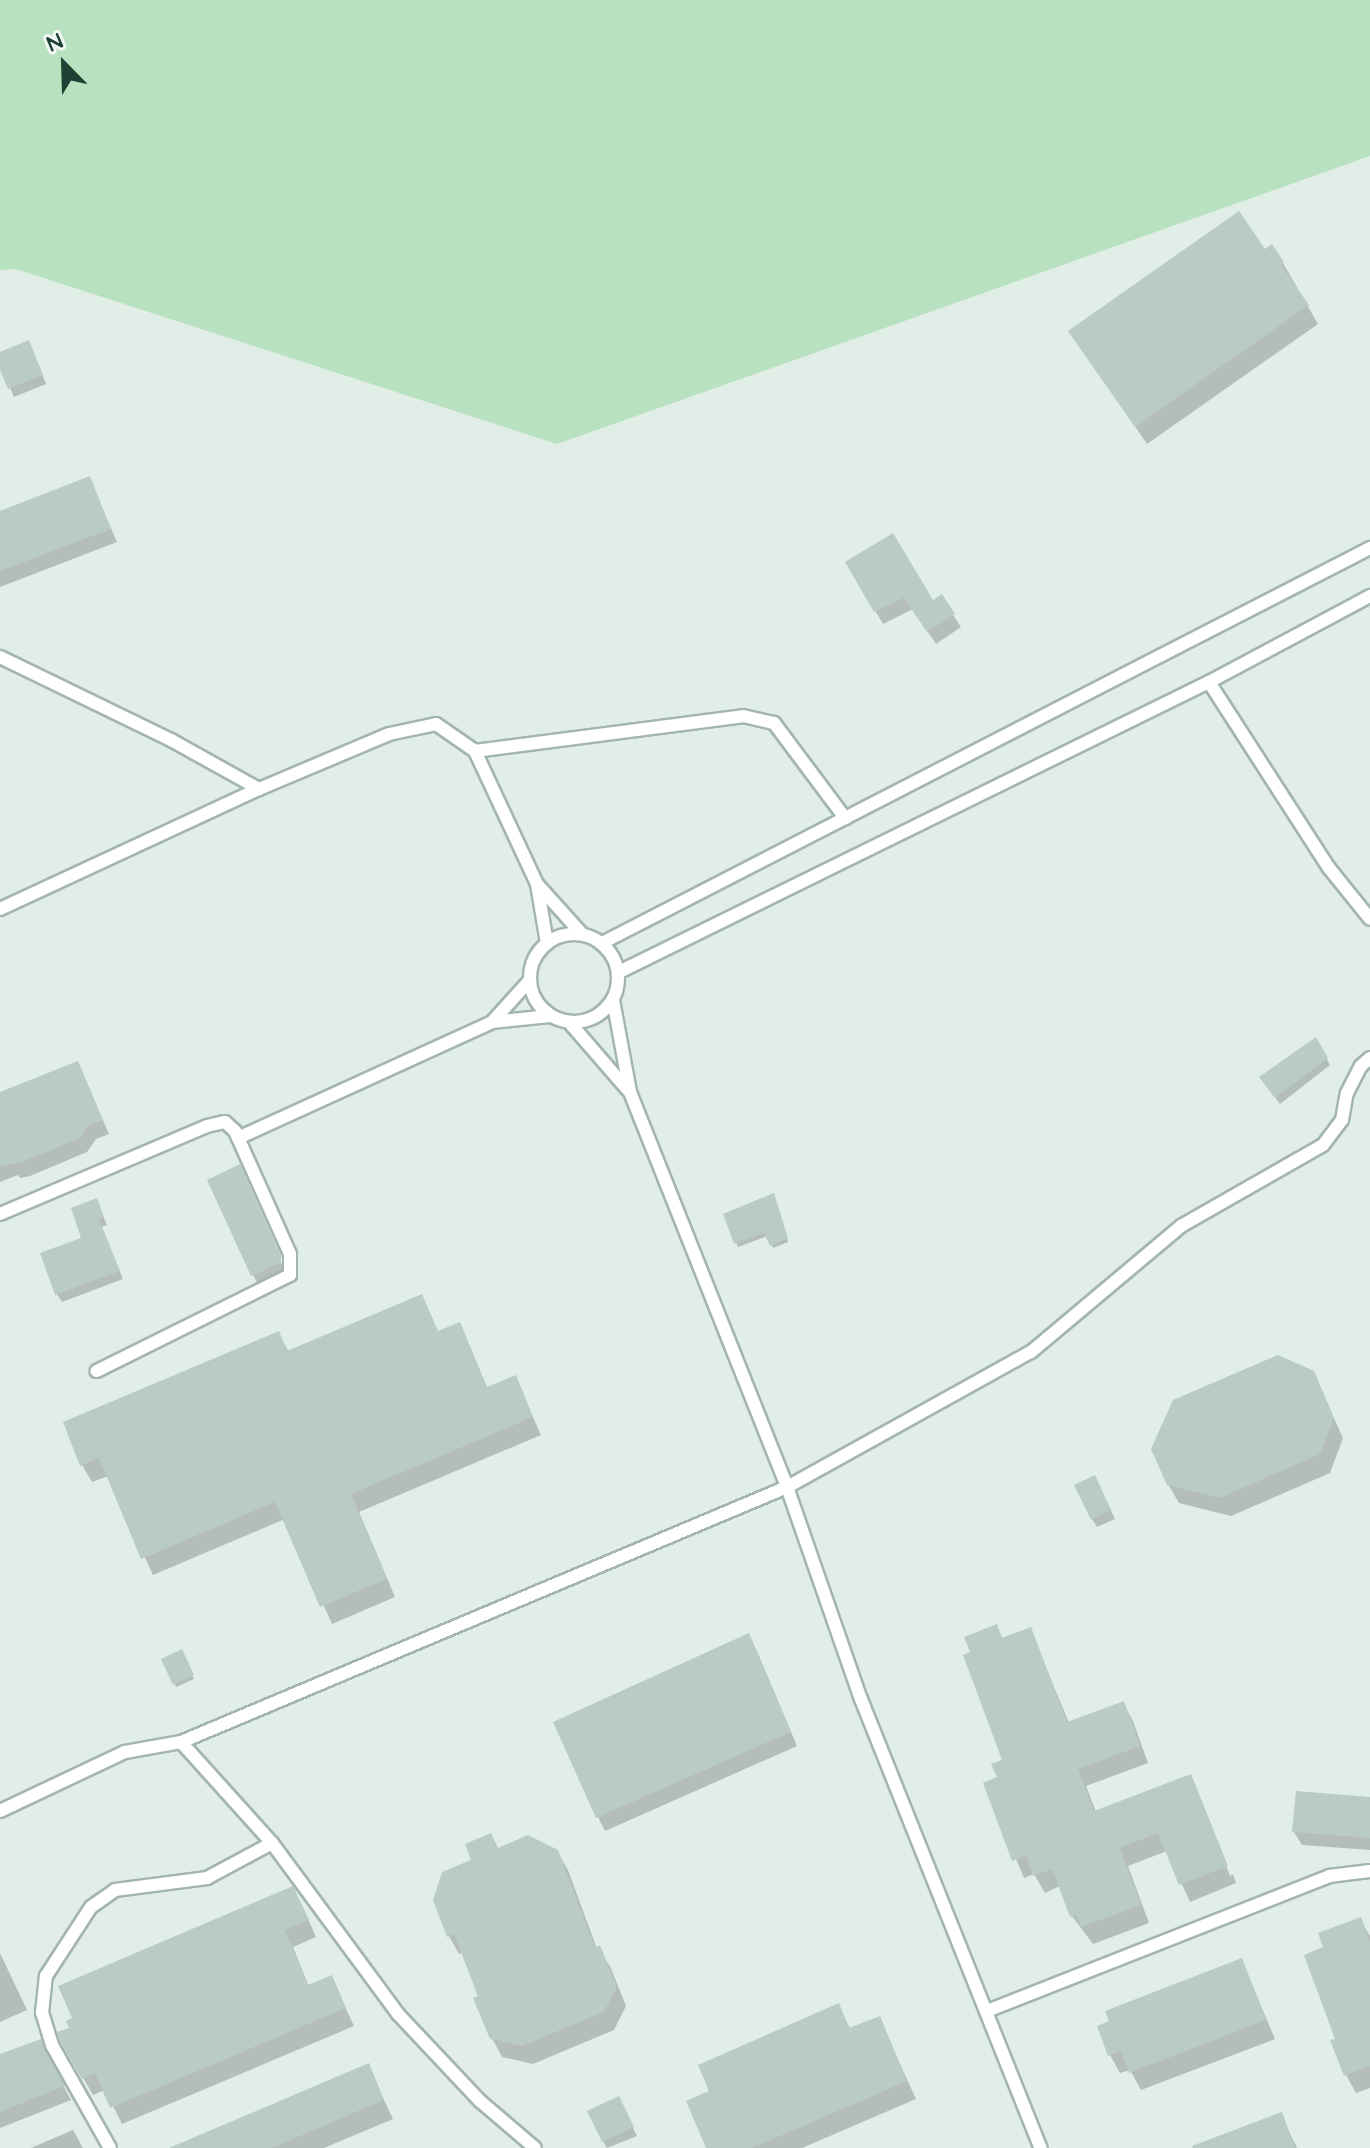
<!DOCTYPE html>
<style>
body{margin:0}
#map{position:relative;width:1370px;height:2148px;overflow:hidden;background:#e1ede7;font-family:Quicksand,sans-serif}
div>[style]{position:absolute}
.green>*{inset:0;background:#b8e1bf}
.shadow>*{inset:0;background:#0003}
.building>*{inset:0;background:#b9cbc2}
.roads{filter:drop-shadow(2px 0 #a3b6ae) drop-shadow(-2px 0 #a3b6ae) drop-shadow(0 2px #a3b6ae) drop-shadow(0 -2px #a3b6ae)}
.lane>*{height:12px;margin:-6px;padding:0 6px;transform-origin:6px;border-radius:6px;background:#fff}
.lane>.ring{margin:-6px;padding:0;box-sizing:content-box;background:none;border:12px solid #fff;border-radius:50%}
span{translate:-50% -50%;white-space:nowrap;text-align:center;line-height:1.15;-webkit-text-stroke:6px #f2f9f5;paint-order:stroke}
.north{position:absolute;left:24px;top:24px;width:80px;height:80px;-webkit-text-stroke:6px #f2f9f5;paint-order:stroke;rotate:337deg;font-size:22px;font-weight:700;line-height:32px;text-align:center;color:#1f4034}
.north::after{content:'';display:block;margin:auto;width:28px;height:36px;background:#1f4034;clip-path:polygon(50% 0,100% 100%,50% 72%,0 100%)}
</style>
<div id="map">
<div class="green">
<i style="clip-path:polygon(0 0,1370px 0,1370px 156px,557px 444px,16px 269px,0 270px)"></i>
</div>
<div class="shadow">
<i style="clip-path:polygon(1265px 252px,1283px 263px,1318px 324px,1147px 444px,1070px 331px)"></i>
<i style="clip-path:polygon(33px 351px,46px 384px,14px 397px,0 365px,0 354px)"></i>
<i style="clip-path:polygon(89px 478px,117px 542px,0 587px,0 513px)"></i>
<i style="clip-path:polygon(847px 562px,953px 615px,961px 627px,936px 644px,913px 609px,883px 624px)"></i>
<i style="clip-path:polygon(1316px 1039px,1330px 1065px,1280px 1104px,1265px 1084px)"></i>
<i style="clip-path:polygon(84px 1077px,109px 1134px,96px 1139px,87px 1152px,30px 1176px,20px 1178px,18px 1175px,0 1182px,0 1095px)"></i>
<i style="clip-path:polygon(247px 1180px,287px 1277px,260px 1289px,209px 1181px)"></i>
<i style="clip-path:polygon(775px 1199px,788px 1242px,773px 1248px,767px 1236px,738px 1247px,725px 1215px)"></i>
<i style="clip-path:polygon(100px 1209px,107px 1225px,101px 1227px,123px 1279px,62px 1302px,57px 1294px)"></i>
<i style="clip-path:polygon(421px 1296px,439px 1333px,459px 1325px,488px 1389px,515px 1377px,541px 1435px,359px 1512px,395px 1597px,332px 1624px,285px 1519px,153px 1575px,108px 1476px,92px 1482px,82px 1465px,278px 1333px,289px 1352px)"></i>
<i style="clip-path:polygon(1313px 1373px,1343px 1438px,1330px 1473px,1231px 1516px,1179px 1503px,1168px 1484px)"></i>
<i style="clip-path:polygon(1099px 1486px,1115px 1519px,1097px 1527px,1092px 1519px)"></i>
<i style="clip-path:polygon(996px 1627px,1003px 1640px,1030px 1629px,1069px 1723px,1123px 1703px,1133px 1721px,1148px 1763px,1086px 1786px,1096px 1812px,1191px 1776px,1230px 1876px,1233px 1874px,1236px 1883px,1190px 1902px,1167px 1851px,1128px 1866px,1149px 1923px,1093px 1944px,1072px 1916px,1060px 1886px,1045px 1893px,1034px 1874px,1024px 1878px,985px 1784px,999px 1778px,1005px 1761px,973px 1654px)"></i>
<i style="clip-path:polygon(756px 1649px,797px 1746px,605px 1831px,598px 1817px)"></i>
<i style="clip-path:polygon(181px 1652px,194px 1679px,176px 1687px,164px 1660px)"></i>
<i style="clip-path:polygon(1370px 1799px,1370px 1850px,1302px 1845px,1294px 1832px)"></i>
<i style="clip-path:polygon(499px 1850px,557px 1851px,568px 1870px,597px 1949px,610px 1966px,626px 2006px,614px 2030px,533px 2064px,502px 2057px,492px 2038px,463px 1952px,459px 1954px,449px 1936px)"></i>
<i style="clip-path:polygon(302px 1906px,316px 1937px,293px 1947px,309px 1987px,331px 1977px,354px 2026px,122px 2124px,105px 2090px,93px 2095px,62px 2041px)"></i>
<i style="clip-path:polygon(1360px 1920px,1370px 1936px,1370px 2088px,1356px 2093px,1346px 2075px,1338px 2040px,1326px 1948px)"></i>
<i style="clip-path:polygon(0 1953px,27px 2010px,0 2022px)"></i>
<i style="clip-path:polygon(1242px 1961px,1275px 2039px,1141px 2090px,1130px 2070px,1120px 2073px,1110px 2055px)"></i>
<i style="clip-path:polygon(838px 2006px,851px 2030px,879px 2018px,916px 2099px,802px 2148px,708px 2148px,712px 2092px)"></i>
<i style="clip-path:polygon(47px 2055px,71px 2100px,0 2128px,0 2056px)"></i>
<i style="clip-path:polygon(368px 2066px,393px 2119px,324px 2148px,174px 2148px)"></i>
<i style="clip-path:polygon(623px 2107px,637px 2136px,607px 2148px,603px 2141px)"></i>
<i style="clip-path:polygon(1281px 2115px,1297px 2148px,1192px 2148px)"></i>
<i style="clip-path:polygon(73px 2130px,83px 2148px,31px 2148px)"></i>
</div>
<div class="building">
<i style="clip-path:polygon(1239px 211px,1265px 249px,1272px 244px,1284px 262px,1281px 265px,1309px 305px,1135px 427px,1068px 331px)"></i>
<i style="clip-path:polygon(29px 340px,43px 375px,8px 389px,0 370px,0 352px)"></i>
<i style="clip-path:polygon(90px 476px,111px 529px,0 571px,0 511px)"></i>
<i style="clip-path:polygon(893px 533px,933px 600px,942px 594px,955px 614px,927px 632px,904px 598px,874px 612px,845px 562px)"></i>
<i style="clip-path:polygon(1316px 1037px,1328px 1058px,1275px 1098px,1259px 1077px)"></i>
<i style="clip-path:polygon(78px 1061px,103px 1120px,88px 1126px,80px 1138px,22px 1162px,0 1166px,0 1092px)"></i>
<i style="clip-path:polygon(240px 1164px,281px 1256px,281px 1263px,251px 1276px,207px 1180px)"></i>
<i style="clip-path:polygon(774px 1193px,788px 1238px,770px 1246px,764px 1233px,734px 1244px,723px 1214px)"></i>
<i style="clip-path:polygon(97px 1198px,104px 1217px,99px 1219px,120px 1271px,55px 1295px,40px 1253px,81px 1238px,71px 1208px)"></i>
<i style="clip-path:polygon(422px 1294px,438px 1331px,460px 1322px,487px 1387px,516px 1375px,533px 1417px,351px 1494px,387px 1579px,320px 1607px,275px 1502px,141px 1559px,99px 1458px,80px 1466px,63px 1422px,279px 1331px,287px 1351px)"></i>
<i style="clip-path:polygon(1278px 1355px,1314px 1371px,1334px 1418px,1320px 1454px,1220px 1498px,1167px 1485px,1151px 1449px,1173px 1400px)"></i>
<i style="clip-path:polygon(1095px 1475px,1111px 1510px,1091px 1520px,1074px 1485px)"></i>
<i style="clip-path:polygon(997px 1624px,1002px 1638px,1031px 1627px,1067px 1722px,1124px 1701px,1140px 1746px,1078px 1769px,1094px 1811px,1191px 1774px,1228px 1866px,1179px 1885px,1158px 1833px,1120px 1848px,1141px 1905px,1081px 1927px,1076px 1915px,1070px 1917px,1052px 1869px,1033px 1876px,1026px 1856px,1012px 1861px,983px 1783px,997px 1777px,991px 1764px,1002px 1760px,963px 1655px,970px 1652px,964px 1637px)"></i>
<i style="clip-path:polygon(749px 1633px,791px 1732px,596px 1818px,553px 1722px)"></i>
<i style="clip-path:polygon(182px 1649px,194px 1675px,173px 1685px,161px 1659px)"></i>
<i style="clip-path:polygon(1296px 1791px,1370px 1797px,1370px 1838px,1292px 1832px)"></i>
<i style="clip-path:polygon(491px 1833px,498px 1848px,528px 1835px,558px 1850px,595px 1948px,600px 1945px,617px 1987px,604px 2012px,522px 2046px,490px 2039px,473px 1998px,478px 1996px,454px 1934px,447px 1937px,433px 1900px,442px 1872px,471px 1860px,465px 1844px)"></i>
<i style="clip-path:polygon(293px 1886px,309px 1920px,285px 1930px,308px 1985px,332px 1975px,346px 2008px,110px 2108px,95px 2073px,82px 2079px,60px 2041px,57px 2032px,69px 2028px,66px 2021px,72px 2018px,58px 1986px)"></i>
<i style="clip-path:polygon(1361px 1917px,1370px 1941px,1370px 2066px,1344px 2076px,1330px 2040px,1335px 2039px,1304px 1955px,1323px 1947px,1318px 1933px)"></i>
<i style="clip-path:polygon(1242px 1958px,1266px 2020px,1129px 2073px,1121px 2051px,1108px 2056px,1097px 2026px,1109px 2021px,1105px 2011px)"></i>
<i style="clip-path:polygon(839px 2003px,849px 2028px,880px 2016px,907px 2081px,752px 2148px,706px 2148px,686px 2101px,709px 2091px,698px 2065px)"></i>
<i style="clip-path:polygon(41px 2039px,65px 2086px,0 2112px,0 2054px)"></i>
<i style="clip-path:polygon(369px 2063px,384px 2100px,272px 2148px,169px 2148px)"></i>
<i style="clip-path:polygon(619px 2096px,634px 2127px,602px 2142px,587px 2111px)"></i>
<i style="clip-path:polygon(1282px 2112px,1295px 2148px,1193px 2148px,1192px 2146px)"></i>
</div>
<div class="roads">
<div class="lane">
<i style="left:0;top:657px;width:190px;rotate:25.9deg"></i>
<i style="left:171px;top:740px;width:101px;rotate:29.1deg"></i>
<i style="left:1209px;top:682px;width:221px;rotate:57.2deg"></i>
<i style="left:1329px;top:868px;width:65px;rotate:51.2deg"></i>
<i style="left:475px;top:751px;width:270px;rotate:-7.4deg"></i>
<i style="left:743px;top:716px;width:32px;rotate:13deg"></i>
<i style="left:774px;top:723px;width:119px;rotate:53.2deg"></i>
<i style="left:537px;top:884px;width:67px;rotate:48deg"></i>
<i style="left:0;top:909px;width:285px;rotate:-24.9deg"></i>
<i style="left:259px;top:789px;width:141px;rotate:-22.9deg"></i>
<i style="left:389px;top:734px;width:48px;rotate:-12deg"></i>
<i style="left:436px;top:724px;width:47px;rotate:34.7deg"></i>
<i style="left:475px;top:751px;width:147px;rotate:65deg"></i>
<i style="left:537px;top:884px;width:60px;rotate:80.4deg"></i>
<i class="ring" style="left:530px;top:934px;width:76px;height:76px"></i>
<i style="left:602px;top:943px;width:864px;rotate:-27.22deg"></i>
<i style="left:619px;top:972px;width:657px;rotate:-26.18deg"></i>
<i style="left:1209px;top:682px;width:183px;rotate:-28.1deg"></i>
<i style="left:613px;top:1000px;width:94px;rotate:79.5deg"></i>
<i style="left:630px;top:1092px;width:425px;rotate:68.3deg"></i>
<i style="left:787px;top:1487px;width:225px;rotate:70.8deg"></i>
<i style="left:861px;top:1699px;width:484px;rotate:68.2deg"></i>
<i style="left:492px;top:1022px;width:55px;rotate:-47.9deg"></i>
<i style="left:569px;top:1022px;width:90px;rotate:49.1deg"></i>
<i style="left:238px;top:1138px;width:279px;rotate:-24.5deg"></i>
<i style="left:492px;top:1022px;width:58px;rotate:-5.9deg"></i>
<i style="left:0;top:1214px;width:225px;rotate:-23deg"></i>
<i style="left:207px;top:1126px;width:18px;rotate:-13deg"></i>
<i style="left:225px;top:1122px;width:13px;rotate:42deg"></i>
<i style="left:235px;top:1131px;width:135px;rotate:65.9deg"></i>
<i style="left:290px;top:1254px;width:21px;rotate:90deg"></i>
<i style="left:290px;top:1275px;width:216px;rotate:153.6deg"></i>
<i style="left:0;top:1811px;width:138px;rotate:-25.3deg"></i>
<i style="left:125px;top:1752px;width:57px;rotate:-10.1deg"></i>
<i style="left:181px;top:1742px;width:657px;rotate:-22.82deg"></i>
<i style="left:787px;top:1487px;width:279px;rotate:-29deg"></i>
<i style="left:1031px;top:1352px;width:196px;rotate:-40deg"></i>
<i style="left:1181px;top:1226px;width:163px;rotate:-29.7deg"></i>
<i style="left:1323px;top:1145px;width:31px;rotate:-53deg"></i>
<i style="left:1342px;top:1120px;width:27px;rotate:-80deg"></i>
<i style="left:1347px;top:1093px;width:30px;rotate:-63deg"></i>
<i style="left:1361px;top:1066px;width:12px;rotate:-42deg"></i>
<i style="left:272px;top:1843px;width:212px;rotate:53.6deg"></i>
<i style="left:398px;top:2014px;width:120px;rotate:46.7deg"></i>
<i style="left:480px;top:2101px;width:72px;rotate:40.5deg"></i>
<i style="left:987px;top:2011px;width:368px;rotate:-21.5deg"></i>
<i style="left:1329px;top:1876px;width:41px;rotate:-7deg"></i>
<i style="left:110px;top:2148px;width:118px;rotate:-119.4deg"></i>
<i style="left:52px;top:2045px;width:34px;rotate:-107deg"></i>
<i style="left:42px;top:2013px;width:37px;rotate:-84deg"></i>
<i style="left:46px;top:1976px;width:82px;rotate:-56.9deg"></i>
<i style="left:91px;top:1907px;width:29px;rotate:-35deg"></i>
<i style="left:115px;top:1890px;width:93px;rotate:-7.4deg"></i>
<i style="left:207px;top:1878px;width:74px;rotate:-28.3deg"></i>
<i style="left:272px;top:1843px;width:136px;rotate:-132deg"></i>
</div>
</div>
<div class="north">N</div>
</div>
